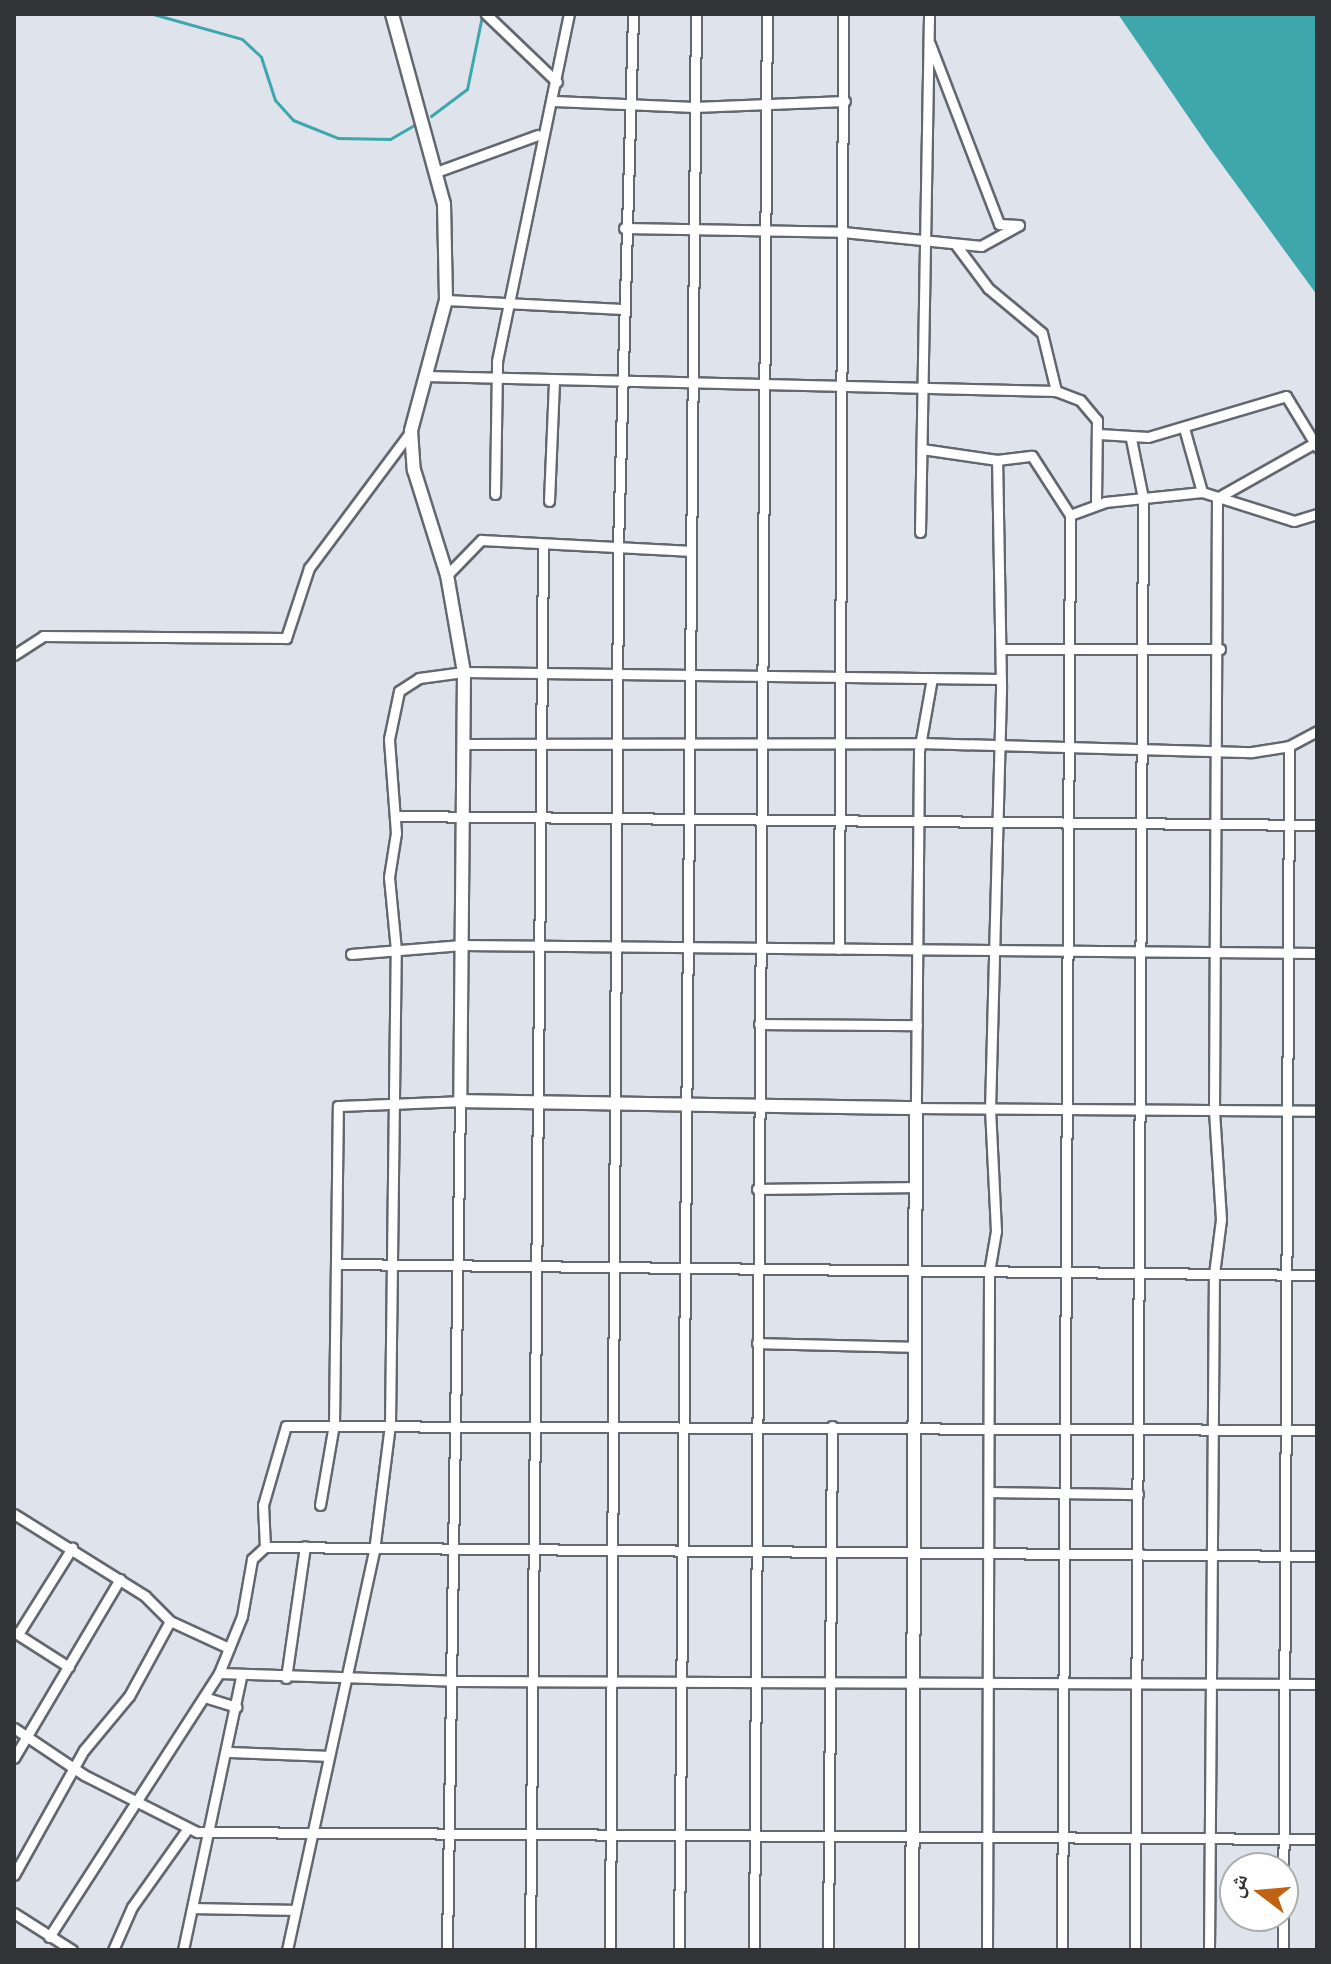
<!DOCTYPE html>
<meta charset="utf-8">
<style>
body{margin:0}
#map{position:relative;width:1331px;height:1964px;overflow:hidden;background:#dee3ec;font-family:"Alegreya Sans","Noto Naskh Arabic",sans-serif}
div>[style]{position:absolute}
.water>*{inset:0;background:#3da7ac}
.stream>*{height:3px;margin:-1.5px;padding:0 1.5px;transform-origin:1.5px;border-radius:1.5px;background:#3da7ac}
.roads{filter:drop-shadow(2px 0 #63676f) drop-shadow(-2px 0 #63676f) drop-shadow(0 2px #63676f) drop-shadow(0 -2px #63676f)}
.minor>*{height:9px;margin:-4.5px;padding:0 4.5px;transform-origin:4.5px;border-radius:4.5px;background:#fff}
.tertiary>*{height:12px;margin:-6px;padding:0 6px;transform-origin:6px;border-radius:6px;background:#fff}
span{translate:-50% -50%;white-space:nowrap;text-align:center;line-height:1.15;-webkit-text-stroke:8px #fff;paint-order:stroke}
.frame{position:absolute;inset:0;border:16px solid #323437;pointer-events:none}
.north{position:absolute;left:1219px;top:1852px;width:80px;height:80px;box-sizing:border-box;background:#fff;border:2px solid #adaeaf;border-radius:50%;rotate:286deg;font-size:22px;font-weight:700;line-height:32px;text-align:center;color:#323437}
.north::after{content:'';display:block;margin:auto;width:28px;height:36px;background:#bf6312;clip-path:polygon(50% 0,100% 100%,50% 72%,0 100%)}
</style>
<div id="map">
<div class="water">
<i style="clip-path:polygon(1118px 14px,1317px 14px,1317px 295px,1209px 147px)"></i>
</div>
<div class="stream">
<i style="left:153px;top:14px;width:92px;rotate:15.7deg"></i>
<i style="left:242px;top:39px;width:26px;rotate:43deg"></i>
<i style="left:261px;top:57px;width:45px;rotate:72deg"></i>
<i style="left:275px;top:100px;width:27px;rotate:48deg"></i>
<i style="left:293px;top:120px;width:48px;rotate:21.8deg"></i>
<i style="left:338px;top:138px;width:52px;rotate:1.1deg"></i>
<i style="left:390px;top:139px;width:30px;rotate:-30deg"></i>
<i style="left:431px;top:116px;width:45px;rotate:-36.9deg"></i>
<i style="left:467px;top:89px;width:75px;rotate:-78.4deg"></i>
</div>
<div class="roads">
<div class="minor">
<i style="left:486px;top:14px;width:98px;rotate:43.8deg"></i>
<i style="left:930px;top:44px;width:193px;rotate:69deg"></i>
<i style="left:999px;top:224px;width:20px;rotate:3deg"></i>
<i style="left:554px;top:101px;width:140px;rotate:2.5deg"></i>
<i style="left:694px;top:107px;width:151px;rotate:-2.3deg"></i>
<i style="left:439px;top:171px;width:105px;rotate:-20deg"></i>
<i style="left:624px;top:228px;width:219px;rotate:1deg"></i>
<i style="left:843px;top:232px;width:139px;rotate:5.8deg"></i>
<i style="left:981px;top:246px;width:43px;rotate:-28.9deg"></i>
<i style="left:956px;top:245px;width:54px;rotate:53.3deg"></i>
<i style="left:988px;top:288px;width:70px;rotate:39.8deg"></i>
<i style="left:1042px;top:333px;width:60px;rotate:76.4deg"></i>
<i style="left:446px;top:300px;width:177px;rotate:2.9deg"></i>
<i style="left:425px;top:376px;width:631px;rotate:1.36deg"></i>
<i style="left:1056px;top:391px;width:26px;rotate:21deg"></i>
<i style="left:1080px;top:400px;width:26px;rotate:50deg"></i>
<i style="left:1097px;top:420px;width:84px;rotate:90.7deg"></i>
<i style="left:1184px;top:428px;width:66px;rotate:74.3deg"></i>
<i style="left:1099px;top:434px;width:49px;rotate:3.5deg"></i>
<i style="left:1148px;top:437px;width:144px;rotate:-16.5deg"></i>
<i style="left:1286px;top:396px;width:60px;rotate:58.7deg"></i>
<i style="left:1131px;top:439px;width:60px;rotate:78.5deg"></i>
<i style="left:1143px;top:498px;width:1452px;rotate:90.32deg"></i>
<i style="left:922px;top:449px;width:76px;rotate:8.3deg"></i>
<i style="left:997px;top:460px;width:35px;rotate:-7deg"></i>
<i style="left:1032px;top:456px;width:70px;rotate:57.2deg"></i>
<i style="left:1070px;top:515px;width:1435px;rotate:90.32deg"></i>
<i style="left:495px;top:494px;width:133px;rotate:-89.1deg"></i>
<i style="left:497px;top:361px;width:354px;rotate:-78.3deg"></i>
<i style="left:549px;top:501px;width:121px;rotate:-87.6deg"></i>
<i style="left:1070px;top:515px;width:37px;rotate:-20deg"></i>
<i style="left:1105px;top:502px;width:98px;rotate:-5.9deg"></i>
<i style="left:1202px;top:492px;width:96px;rotate:17.5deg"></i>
<i style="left:1294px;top:521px;width:24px;rotate:-17deg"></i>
<i style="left:920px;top:532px;width:518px;rotate:-89deg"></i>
<i style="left:447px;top:575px;width:49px;rotate:-45.8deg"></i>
<i style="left:481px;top:540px;width:207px;rotate:3deg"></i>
<i style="left:1001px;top:649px;width:219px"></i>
<i style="left:14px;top:655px;width:35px;rotate:-33deg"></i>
<i style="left:43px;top:636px;width:243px;rotate:0.5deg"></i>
<i style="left:286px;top:638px;width:74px;rotate:-71.8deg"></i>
<i style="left:309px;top:568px;width:171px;rotate:-53.3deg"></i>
<i style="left:932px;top:678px;width:74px;rotate:100.1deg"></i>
<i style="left:919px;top:751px;width:357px;rotate:90.5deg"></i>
<i style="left:916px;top:1108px;width:401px;rotate:0.4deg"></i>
<i style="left:464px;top:744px;width:456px;rotate:-0.1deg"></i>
<i style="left:920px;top:743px;width:332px;rotate:1.6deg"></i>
<i style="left:1252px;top:752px;width:37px;rotate:-9deg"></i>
<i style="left:1289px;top:746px;width:32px;rotate:-28deg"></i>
<i style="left:396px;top:816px;width:921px;rotate:0.56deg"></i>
<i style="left:839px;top:949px;width:935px;rotate:-89.75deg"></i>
<i style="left:351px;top:954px;width:111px;rotate:-4.6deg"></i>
<i style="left:462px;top:945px;width:855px;rotate:0.54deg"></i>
<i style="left:759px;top:1024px;width:158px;rotate:0.4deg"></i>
<i style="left:757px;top:1189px;width:160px;rotate:-0.7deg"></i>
<i style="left:336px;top:1264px;width:981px;rotate:0.64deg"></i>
<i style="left:757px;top:1343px;width:159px;rotate:1.4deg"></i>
<i style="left:990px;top:1492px;width:148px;rotate:0.8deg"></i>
<i style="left:320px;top:1505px;width:82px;rotate:-80.2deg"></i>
<i style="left:334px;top:1424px;width:318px;rotate:-89.3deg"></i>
<i style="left:338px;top:1106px;width:122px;rotate:-2.3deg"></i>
<i style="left:460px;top:1101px;width:849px;rotate:90.88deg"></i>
<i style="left:14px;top:1514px;width:155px;rotate:32deg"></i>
<i style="left:145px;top:1596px;width:35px;rotate:45deg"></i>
<i style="left:170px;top:1621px;width:65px;rotate:24.6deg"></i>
<i style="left:265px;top:1547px;width:42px;rotate:-92.7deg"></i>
<i style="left:263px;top:1505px;width:82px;rotate:-73.8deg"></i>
<i style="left:286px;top:1426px;width:1031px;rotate:0.22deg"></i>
<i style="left:14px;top:1632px;width:65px;rotate:32.5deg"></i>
<i style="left:18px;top:1634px;width:102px;rotate:-57.9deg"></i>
<i style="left:219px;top:1673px;width:235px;rotate:1.9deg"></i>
<i style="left:454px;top:1681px;width:863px;rotate:0.2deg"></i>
<i style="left:286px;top:1678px;width:133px;rotate:-81.8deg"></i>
<i style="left:204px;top:1697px;width:34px;rotate:17deg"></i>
<i style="left:14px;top:1728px;width:84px;rotate:33.9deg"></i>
<i style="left:84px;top:1775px;width:127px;rotate:26.8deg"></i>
<i style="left:197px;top:1832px;width:1120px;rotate:0.36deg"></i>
<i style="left:228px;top:1752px;width:98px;rotate:2.3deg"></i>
<i style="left:14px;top:1758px;width:208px;rotate:-59.4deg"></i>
<i style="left:14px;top:1875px;width:143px;rotate:-60.8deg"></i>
<i style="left:84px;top:1750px;width:70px;rotate:-50.2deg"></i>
<i style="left:129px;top:1696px;width:85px;rotate:-61.3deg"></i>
<i style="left:194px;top:1908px;width:101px;rotate:1.1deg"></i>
<i style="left:14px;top:1913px;width:69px;rotate:32.5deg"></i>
<i style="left:49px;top:1937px;width:314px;rotate:-57.2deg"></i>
<i style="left:219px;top:1673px;width:61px;rotate:-68deg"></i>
<i style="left:242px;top:1616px;width:58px;rotate:-80deg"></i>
<i style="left:252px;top:1559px;width:18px;rotate:-43deg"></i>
<i style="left:265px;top:1547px;width:1052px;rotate:0.49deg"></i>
<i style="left:113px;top:1950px;width:47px;rotate:-66.2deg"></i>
<i style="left:132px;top:1907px;width:93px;rotate:-54.6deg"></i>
<i style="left:183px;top:1950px;width:279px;rotate:-78deg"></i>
<i style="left:287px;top:1950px;width:408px;rotate:-77.7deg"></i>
<i style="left:374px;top:1551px;width:128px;rotate:-82.8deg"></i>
<i style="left:390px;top:1424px;width:474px;rotate:-89.3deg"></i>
<i style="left:396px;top:950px;width:73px;rotate:-95.5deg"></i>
<i style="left:389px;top:877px;width:45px;rotate:-81deg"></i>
<i style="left:396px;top:833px;width:94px;rotate:-94.3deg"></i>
<i style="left:389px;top:739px;width:49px;rotate:-78.2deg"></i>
<i style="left:399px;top:691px;width:24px;rotate:-33deg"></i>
<i style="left:419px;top:678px;width:45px;rotate:-7.6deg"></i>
<i style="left:464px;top:672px;width:537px;rotate:0.75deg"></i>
<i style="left:530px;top:1950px;width:1404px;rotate:-89.47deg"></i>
<i style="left:610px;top:1950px;width:1404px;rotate:-89.67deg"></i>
<i style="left:618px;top:546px;width:532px;rotate:-88.38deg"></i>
<i style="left:679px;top:1950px;width:1936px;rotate:-89.5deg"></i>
<i style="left:754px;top:1950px;width:1936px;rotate:-89.62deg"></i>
<i style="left:828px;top:1950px;width:524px;rotate:-89.56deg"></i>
<i style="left:987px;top:1950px;width:678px;rotate:-89.83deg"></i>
<i style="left:989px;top:1272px;width:42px;rotate:-80.3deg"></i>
<i style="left:996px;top:1231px;width:121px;rotate:-92.8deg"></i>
<i style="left:990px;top:1110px;width:425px;rotate:-88.5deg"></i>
<i style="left:1001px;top:685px;width:225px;rotate:-91deg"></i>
<i style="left:1209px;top:1950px;width:676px;rotate:-89.58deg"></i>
<i style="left:1214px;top:1274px;width:55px;rotate:-82.7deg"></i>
<i style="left:1221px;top:1219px;width:108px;rotate:-93.7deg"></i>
<i style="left:1214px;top:1111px;width:613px;rotate:-89.72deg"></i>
<i style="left:1217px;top:498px;width:110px;rotate:-29.4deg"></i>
<i style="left:1283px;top:1950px;width:1204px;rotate:-89.71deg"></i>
</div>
<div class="tertiary">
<i style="left:392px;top:14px;width:197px;rotate:74.7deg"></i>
<i style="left:444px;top:204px;width:96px;rotate:88.8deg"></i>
<i style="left:446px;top:300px;width:136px;rotate:105deg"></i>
<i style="left:411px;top:431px;width:39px;rotate:86deg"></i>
<i style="left:414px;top:470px;width:110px;rotate:72.6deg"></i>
<i style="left:447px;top:575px;width:98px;rotate:80.1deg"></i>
<i style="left:464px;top:672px;width:429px;rotate:90.5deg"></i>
<i style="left:460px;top:1101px;width:456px;rotate:0.9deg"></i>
<i style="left:916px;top:1108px;width:842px;rotate:90.27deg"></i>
</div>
</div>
<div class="frame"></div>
<div class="north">ش</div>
</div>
